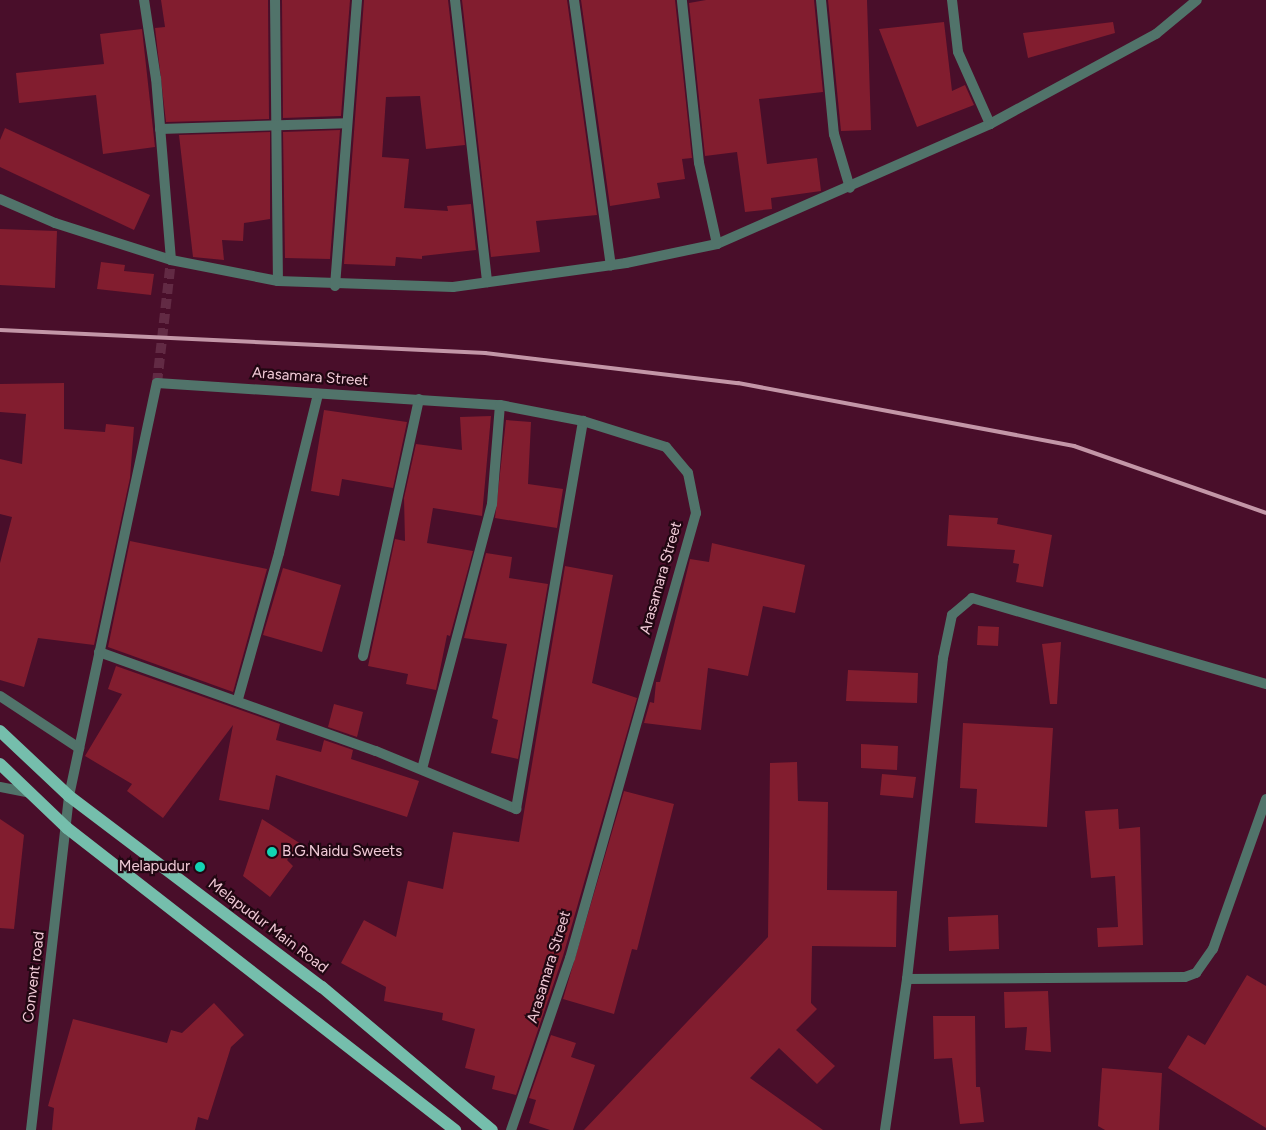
<!DOCTYPE html>
<style>
body{margin:0}
#map{position:relative;width:1266px;height:1130px;overflow:hidden;background:#490e2a;font-family:Figtree,sans-serif}
div>[style]{position:absolute}
.building>*{inset:0;background:#821d2f}
.minor-tunnel>*{height:10px;margin-top:-5px;transform-origin:0;background:repeating-linear-gradient(90deg,#622a44 0 10px,transparent 0 15px)}
.minor>*{height:10px;margin:-5px;padding:0 5px;transform-origin:5px;border-radius:5px;background:#51736a}
.tertiary>*{height:10px;margin:-5px;padding:0 5px;transform-origin:5px;border-radius:5px;background:#51736a}
.primary>*{height:12px;margin:-6px;padding:0 6px;transform-origin:6px;border-radius:6px;background:#75beac}
.rail>*{height:4px;margin:-2px;padding:0 2px;transform-origin:2px;border-radius:2px;background:#c396a7}
.dots>*{width:14px;height:14px;translate:-50% -50%;box-sizing:border-box;border:2px solid #210712;border-radius:50%}
span{translate:-50% -50%;white-space:nowrap;text-align:center;line-height:1.15;-webkit-text-stroke:4.5px #210712;paint-order:stroke}
.street-label{font-size:15px;color:#f1cad7}
.poi-label{font-size:15px;color:#f1cad7}
.left{translate:0 -50%;text-align:left}
.right{translate:-100% -50%;text-align:right}
</style>
<div id="map">
<div class="building">
<i style="clip-path:polygon(161px 0,268px 0,269px 119px,166px 122px,155px 28px,165px 27px)"></i>
<i style="clip-path:polygon(282px 0,350px 0,341px 116px,283px 118px)"></i>
<i style="clip-path:polygon(364px 0,448px 0,465px 145px,426px 149px,420px 96px,386px 97px,382px 157px,409px 159px,404px 208px,448px 211px,447px 206px,471px 204px,476px 250px,422px 256px,422px 259px,396px 257px,395px 266px,344px 264px)"></i>
<i style="clip-path:polygon(462px 0,567px 0,597px 215px,536px 221px,540px 252px,491px 257px)"></i>
<i style="clip-path:polygon(581px 0,675px 0,692px 158px,682px 159px,685px 179px,657px 183px,660px 198px,610px 206px)"></i>
<i style="clip-path:polygon(706px 0,814px 0,823px 92px,759px 99px,767px 164px,817px 158px,821px 191px,771px 198px,772px 209px,745px 212px,737px 152px,705px 156px,689px 3px)"></i>
<i style="clip-path:polygon(828px 0,867px 0,871px 130px,841px 131px)"></i>
<i style="clip-path:polygon(944px 22px,952px 91px,965px 85px,974px 105px,917px 127px,879px 29px)"></i>
<i style="clip-path:polygon(1113px 22px,1115px 33px,1028px 58px,1023px 33px)"></i>
<i style="clip-path:polygon(142px 29px,155px 147px,103px 154px,96px 95px,19px 103px,16px 73px,104px 64px,100px 34px)"></i>
<i style="clip-path:polygon(5px 128px,150px 195px,134px 230px,0 167px,0 140px)"></i>
<i style="clip-path:polygon(340px 130px,330px 259px,285px 258px,283px 132px)"></i>
<i style="clip-path:polygon(270px 132px,270px 219px,244px 223px,243px 241px,222px 240px,224px 260px,193px 257px,179px 135px)"></i>
<i style="clip-path:polygon(0 229px,57px 231px,55px 288px,0 285px)"></i>
<i style="clip-path:polygon(101px 262px,125px 265px,124px 271px,154px 274px,151px 295px,97px 289px)"></i>
<i style="clip-path:polygon(64px 383px,64px 429px,105px 432px,106px 424px,134px 427px,130px 478px,94px 645px,38px 638px,24px 687px,0 680px,0 563px,12px 517px,0 514px,0 459px,22px 464px,26px 414px,0 412px,0 384px)"></i>
<i style="clip-path:polygon(324px 410px,407px 422px,393px 488px,342px 479px,339px 496px,311px 491px)"></i>
<i style="clip-path:polygon(491px 416px,482px 516px,433px 508px,427px 543px,473px 551px,450px 636px,447px 635px,436px 690px,406px 684px,408px 674px,368px 666px,395px 539px,405px 541px,404px 498px,416px 444px,462px 450px,460px 417px)"></i>
<i style="clip-path:polygon(506px 420px,531px 422px,528px 484px,563px 489px,557px 528px,495px 518px)"></i>
<i style="clip-path:polygon(949px 515px,998px 518px,997px 524px,1052px 535px,1043px 587px,1016px 582px,1019px 564px,1013px 563px,1015px 550px,947px 546px)"></i>
<i style="clip-path:polygon(130px 541px,267px 569px,233px 692px,108px 647px)"></i>
<i style="clip-path:polygon(712px 543px,805px 565px,795px 613px,763px 606px,748px 676px,708px 668px,701px 730px,644px 723px,650px 702px,654px 703px,656px 682px,660px 682px,690px 559px,709px 562px)"></i>
<i style="clip-path:polygon(486px 553px,512px 557px,509px 578px,548px 584px,518px 759px,491px 753px,498px 720px,492px 718px,507px 644px,464px 638px)"></i>
<i style="clip-path:polygon(565px 566px,613px 575px,592px 683px,637px 698px,563px 956px,516px 1095px,492px 1089px,495px 1076px,465px 1068px,475px 1029px,442px 1020px,443px 1013px,384px 1001px,386px 987px,341px 963px,364px 920px,396px 937px,408px 881px,443px 889px,453px 832px,519px 842px)"></i>
<i style="clip-path:polygon(283px 568px,341px 585px,322px 652px,263px 635px)"></i>
<i style="clip-path:polygon(978px 626px,999px 627px,998px 646px,977px 645px)"></i>
<i style="clip-path:polygon(1061px 642px,1057px 704px,1050px 704px,1042px 644px)"></i>
<i style="clip-path:polygon(116px 666px,280px 724px,276px 740px,321px 752px,324px 740px,353px 750px,351px 759px,419px 781px,407px 817px,276px 775px,269px 810px,219px 800px,233px 725px,163px 818px,127px 791px,132px 784px,85px 756px,122px 694px,108px 689px)"></i>
<i style="clip-path:polygon(848px 670px,918px 673px,917px 703px,846px 701px)"></i>
<i style="clip-path:polygon(334px 704px,363px 712px,357px 737px,328px 727px)"></i>
<i style="clip-path:polygon(963px 723px,1053px 728px,1047px 827px,975px 823px,977px 789px,960px 788px)"></i>
<i style="clip-path:polygon(861px 744px,898px 746px,897px 770px,861px 768px)"></i>
<i style="clip-path:polygon(797px 762px,798px 801px,828px 802px,827px 890px,897px 891px,896px 947px,812px 946px,811px 1003px,817px 1009px,796px 1030px,835px 1066px,817px 1084px,779px 1048px,750px 1078px,823px 1130px,584px 1130px,768px 937px,770px 763px)"></i>
<i style="clip-path:polygon(882px 774px,916px 777px,913px 798px,880px 795px)"></i>
<i style="clip-path:polygon(624px 791px,674px 804px,637px 950px,632px 949px,614px 1014px,563px 999px)"></i>
<i style="clip-path:polygon(1118px 809px,1119px 829px,1140px 827px,1143px 945px,1098px 947px,1097px 928px,1118px 927px,1115px 876px,1091px 878px,1085px 811px)"></i>
<i style="clip-path:polygon(0 819px,24px 835px,14px 929px,0 928px)"></i>
<i style="clip-path:polygon(262px 819px,301px 844px,287px 860px,293px 866px,270px 897px,243px 876px)"></i>
<i style="clip-path:polygon(998px 915px,999px 949px,949px 951px,948px 917px)"></i>
<i style="clip-path:polygon(1247px 975px,1266px 986px,1266px 1128px,1168px 1068px,1188px 1035px,1205px 1045px)"></i>
<i style="clip-path:polygon(1048px 991px,1051px 1052px,1025px 1050px,1027px 1027px,1005px 1028px,1004px 992px)"></i>
<i style="clip-path:polygon(214px 1003px,244px 1035px,231px 1047px,208px 1120px,198px 1117px,195px 1130px,52px 1130px,54px 1108px,48px 1106px,73px 1019px,167px 1043px,171px 1030px,182px 1033px)"></i>
<i style="clip-path:polygon(933px 1016px,975px 1016px,976px 1087px,980px 1087px,984px 1122px,960px 1124px,952px 1058px,934px 1059px)"></i>
<i style="clip-path:polygon(551px 1035px,576px 1043px,571px 1057px,595px 1065px,573px 1130px,550px 1130px,529px 1123px,536px 1100px,529px 1098px)"></i>
<i style="clip-path:polygon(1102px 1068px,1162px 1073px,1159px 1130px,1105px 1130px,1098px 1126px)"></i>
</div>
<div class="minor-tunnel">
<i style="left:157px;top:383px;width:124px;rotate:-83.5deg"></i>
</div>
<div class="minor">
<i style="left:275px;top:0;width:281px;rotate:89.4deg"></i>
<i style="left:455px;top:0;width:284px;rotate:83.5deg"></i>
<i style="left:574px;top:0;width:268px;rotate:82.1deg"></i>
<i style="left:821px;top:0;width:135px;rotate:84.5deg"></i>
<i style="left:834px;top:134px;width:56px;rotate:73.5deg"></i>
<i style="left:952px;top:0;width:52px;rotate:83.4deg"></i>
<i style="left:958px;top:52px;width:79px;rotate:66deg"></i>
<i style="left:160px;top:129px;width:186px;rotate:-1.8deg"></i>
<i style="left:0;top:199px;width:60px;rotate:23.6deg"></i>
<i style="left:55px;top:223px;width:122px;rotate:17.7deg"></i>
<i style="left:171px;top:260px;width:182px;rotate:-94.7deg"></i>
<i style="left:156px;top:79px;width:80px;rotate:-98.6deg"></i>
<i style="left:717px;top:244px;width:298px;rotate:-23.7deg"></i>
<i style="left:990px;top:124px;width:189px;rotate:-28.5deg"></i>
<i style="left:1156px;top:34px;width:53px;rotate:-39.7deg"></i>
<i style="left:171px;top:260px;width:109px;rotate:11.1deg"></i>
<i style="left:278px;top:281px;width:175px;rotate:2deg"></i>
<i style="left:453px;top:287px;width:175px;rotate:-7.9deg"></i>
<i style="left:626px;top:263px;width:93px;rotate:-11.8deg"></i>
<i style="left:717px;top:244px;width:83px;rotate:-102.5deg"></i>
<i style="left:699px;top:163px;width:164px;rotate:-96deg"></i>
<i style="left:335px;top:286px;width:287px;rotate:-85.6deg"></i>
<i style="left:99px;top:652px;width:294px;rotate:19.7deg"></i>
<i style="left:376px;top:751px;width:152px;rotate:22.5deg"></i>
<i style="left:516px;top:809px;width:394px;rotate:-80.2deg"></i>
<i style="left:363px;top:656px;width:263px;rotate:-77.7deg"></i>
<i style="left:0;top:696px;width:95px;rotate:33.4deg"></i>
<i style="left:238px;top:699px;width:152px;rotate:-74.3deg"></i>
<i style="left:279px;top:553px;width:164px;rotate:-76.2deg"></i>
<i style="left:422px;top:769px;width:274px;rotate:-75.2deg"></i>
<i style="left:492px;top:504px;width:99px;rotate:-85.4deg"></i>
<i style="left:0;top:787px;width:32px;rotate:11deg"></i>
<i style="left:69px;top:796px;width:422px;rotate:-78deg"></i>
<i style="left:157px;top:383px;width:344px;rotate:3.7deg"></i>
<i style="left:500px;top:405px;width:85px;rotate:10.9deg"></i>
<i style="left:583px;top:421px;width:87px;rotate:17.4deg"></i>
<i style="left:666px;top:447px;width:34px;rotate:50deg"></i>
<i style="left:688px;top:473px;width:41px;rotate:78.7deg"></i>
<i style="left:696px;top:513px;width:462px;rotate:105.8deg"></i>
<i style="left:570px;top:958px;width:182px;rotate:108.9deg"></i>
<i style="left:907px;top:979px;width:278px;rotate:-0.4deg"></i>
<i style="left:1185px;top:977px;width:12px;rotate:-20deg"></i>
<i style="left:1196px;top:973px;width:29px;rotate:-55deg"></i>
<i style="left:1213px;top:949px;width:159px;rotate:-70.5deg"></i>
<i style="left:885px;top:1130px;width:153px;rotate:-81.7deg"></i>
<i style="left:907px;top:979px;width:323px;rotate:-83.6deg"></i>
<i style="left:943px;top:658px;width:44px;rotate:-78.2deg"></i>
<i style="left:952px;top:615px;width:26px;rotate:-40deg"></i>
<i style="left:972px;top:598px;width:306px;rotate:16.3deg"></i>
</div>
<div class="tertiary">
<i style="left:31px;top:1130px;width:336px;rotate:-83.5deg"></i>
</div>
<div class="primary">
<i style="left:0;top:731px;width:95px;rotate:43.3deg"></i>
<i style="left:69px;top:796px;width:317px;rotate:37.1deg"></i>
<i style="left:322px;top:987px;width:222px;rotate:40.1deg"></i>
<i style="left:0;top:764px;width:93px;rotate:43.7deg"></i>
<i style="left:67px;top:828px;width:492px;rotate:37.9deg"></i>
</div>
<div class="rail">
<i style="left:0;top:330px;width:486px;rotate:2.7deg"></i>
<i style="left:485px;top:353px;width:255px;rotate:6.8deg"></i>
<i style="left:738px;top:383px;width:342px;rotate:10.6deg"></i>
<i style="left:1074px;top:446px;width:203px;rotate:19.2deg"></i>
</div>
<div class="dots">
<i style="left:272px;top:852px;background:#12d5b4"></i>
<i style="left:200px;top:867px;background:#12d5b4"></i>
</div>
<div class="street-label">
<span style="left:310px;top:377px;rotate:4deg">Arasamara Street</span>
<span style="left:661px;top:578px;rotate:-74deg">Arasamara Street</span>
<span style="left:268px;top:926px;rotate:37deg">Melapudur Main Road</span>
<span style="left:549px;top:967px;rotate:-73deg">Arasamara Street</span>
<span style="left:34px;top:977px;rotate:-83deg">Convent road</span>
</div>
<div class="poi-label">
<span class="left" style="left:282px;top:852px">B.G.Naidu Sweets</span>
<span class="right" style="left:190px;top:867px">Melapudur</span>
</div>
</div>
